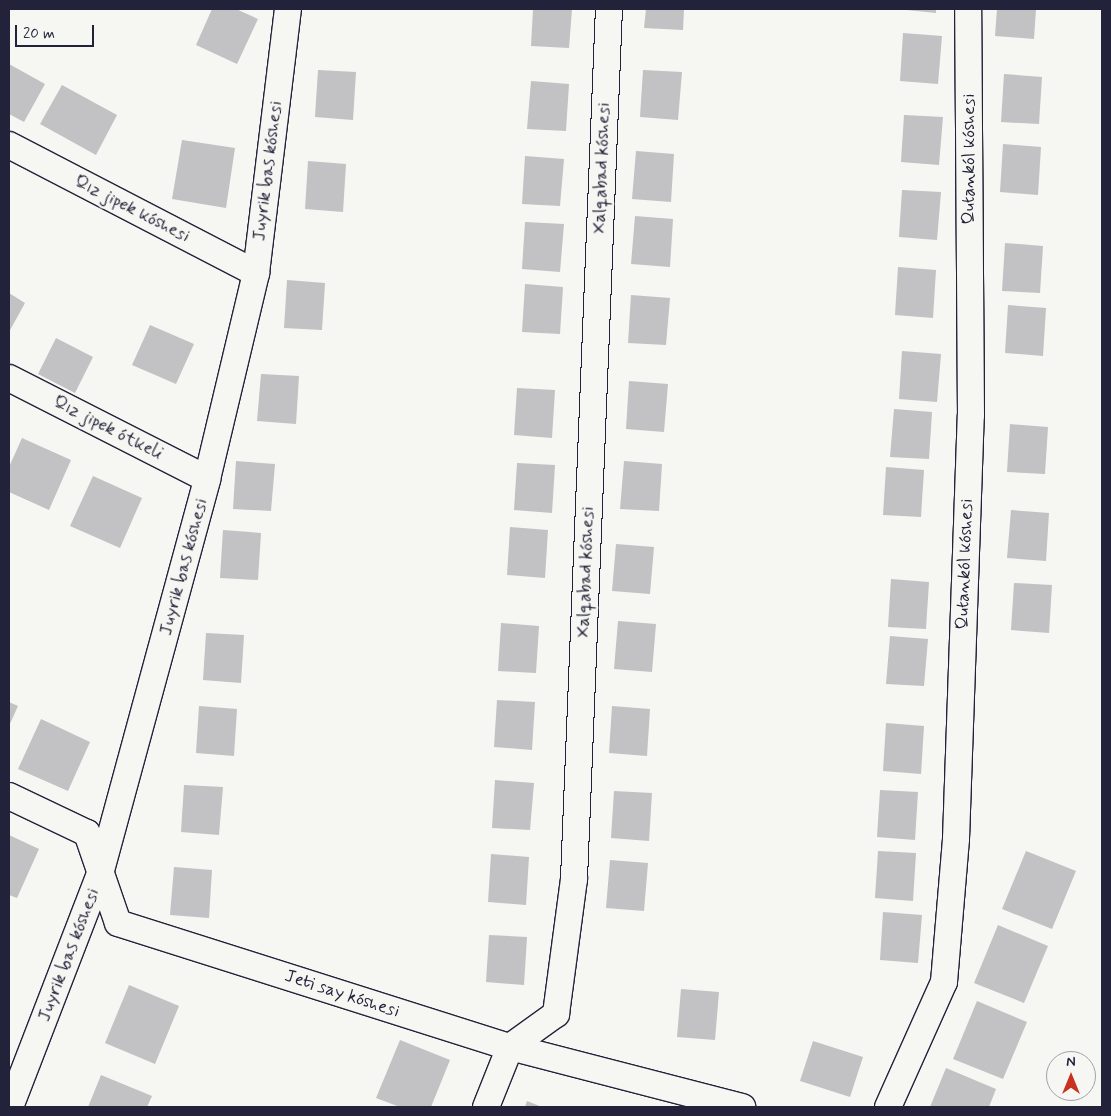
<!DOCTYPE html>
<meta charset="utf-8">
<style>
body{margin:0}
#map{position:relative;width:1111px;height:1116px;overflow:hidden;background:#f6f6f2;font-family:Mynerve,sans-serif}
div>[style]{position:absolute}
.building>*{inset:0;background:#c2c2c4}
.roads{filter:drop-shadow(1px 0 #22223b) drop-shadow(-1px 0 #22223b) drop-shadow(0 1px #22223b) drop-shadow(0 -1px #22223b)}
.minor>*{height:26px;margin:-13px;padding:0 13px;transform-origin:13px;border-radius:13px;background:#f6f6f2}
span{translate:-50% -50%;white-space:nowrap;text-align:center;line-height:1.15;-webkit-text-stroke:4.5px #f6f6f2;paint-order:stroke}
.street-label{font-size:18px;color:#22223b}
.frame{position:absolute;inset:0;border:10px solid #22223b;pointer-events:none}
.north{position:absolute;left:1046px;top:1051px;width:50px;height:50px;box-sizing:border-box;background:#f6f6f2;border:1px solid #a1a1a9;border-radius:50%;rotate:0deg;font-size:14px;font-weight:700;line-height:20px;text-align:center;color:#22223b}
.north::after{content:'';display:block;margin:auto;width:18px;height:22px;background:#c8321e;clip-path:polygon(50% 0,100% 100%,50% 72%,0 100%)}
.scale{position:absolute;left:15px;top:25px;width:79px;height:22px;box-sizing:border-box;border:2px solid #22223b;border-top:0;padding-left:6px;font-size:15px;line-height:18px;white-space:nowrap;color:#22223b;-webkit-text-stroke:4px #f6f6f2;paint-order:stroke}
</style>
<div id="map">
<div class="building">
<i style="clip-path:polygon(212px 9px,236px 9px,258px 19px,237px 64px,196px 45px)"></i>
<i style="clip-path:polygon(533px 9px,572px 9px,569px 48px,531px 46px)"></i>
<i style="clip-path:polygon(646px 9px,684px 9px,683px 30px,644px 28px)"></i>
<i style="clip-path:polygon(897px 9px,936px 9px,936px 13px)"></i>
<i style="clip-path:polygon(997px 9px,1036px 9px,1034px 39px,995px 36px)"></i>
<i style="clip-path:polygon(903px 33px,942px 36px,938px 84px,900px 81px)"></i>
<i style="clip-path:polygon(9px 64px,45px 84px,24px 122px,9px 114px)"></i>
<i style="clip-path:polygon(318px 70px,356px 72px,353px 120px,315px 117px)"></i>
<i style="clip-path:polygon(643px 70px,682px 72px,678px 120px,640px 117px)"></i>
<i style="clip-path:polygon(1004px 74px,1042px 77px,1039px 124px,1001px 122px)"></i>
<i style="clip-path:polygon(531px 81px,569px 84px,566px 131px,527px 129px)"></i>
<i style="clip-path:polygon(62px 85px,117px 115px,96px 155px,40px 124px)"></i>
<i style="clip-path:polygon(904px 115px,943px 117px,939px 165px,901px 162px)"></i>
<i style="clip-path:polygon(182px 140px,235px 148px,226px 208px,172px 199px)"></i>
<i style="clip-path:polygon(1003px 144px,1041px 147px,1038px 195px,1000px 192px)"></i>
<i style="clip-path:polygon(636px 151px,674px 154px,671px 202px,632px 199px)"></i>
<i style="clip-path:polygon(525px 156px,564px 159px,560px 206px,522px 204px)"></i>
<i style="clip-path:polygon(308px 161px,346px 164px,343px 212px,305px 209px)"></i>
<i style="clip-path:polygon(902px 190px,941px 192px,937px 240px,899px 237px)"></i>
<i style="clip-path:polygon(635px 216px,673px 219px,670px 267px,631px 264px)"></i>
<i style="clip-path:polygon(525px 222px,564px 224px,560px 272px,522px 269px)"></i>
<i style="clip-path:polygon(1005px 243px,1043px 246px,1040px 293px,1002px 291px)"></i>
<i style="clip-path:polygon(898px 267px,936px 270px,933px 318px,895px 315px)"></i>
<i style="clip-path:polygon(287px 280px,325px 283px,322px 330px,284px 328px)"></i>
<i style="clip-path:polygon(525px 284px,563px 287px,560px 334px,522px 332px)"></i>
<i style="clip-path:polygon(9px 293px,25px 303px,9px 332px)"></i>
<i style="clip-path:polygon(631px 295px,670px 298px,666px 345px,628px 343px)"></i>
<i style="clip-path:polygon(1008px 305px,1046px 308px,1043px 356px,1005px 353px)"></i>
<i style="clip-path:polygon(150px 325px,194px 344px,176px 384px,132px 365px)"></i>
<i style="clip-path:polygon(56px 338px,93px 357px,75px 393px,38px 374px)"></i>
<i style="clip-path:polygon(902px 351px,941px 354px,937px 402px,899px 399px)"></i>
<i style="clip-path:polygon(261px 374px,299px 376px,296px 424px,257px 421px)"></i>
<i style="clip-path:polygon(629px 381px,668px 384px,664px 432px,626px 429px)"></i>
<i style="clip-path:polygon(517px 388px,555px 390px,552px 438px,514px 435px)"></i>
<i style="clip-path:polygon(894px 409px,932px 412px,929px 459px,890px 457px)"></i>
<i style="clip-path:polygon(1010px 424px,1048px 427px,1045px 474px,1007px 472px)"></i>
<i style="clip-path:polygon(22px 438px,71px 460px,49px 510px,9px 492px,9px 467px)"></i>
<i style="clip-path:polygon(236px 461px,275px 464px,271px 511px,233px 509px)"></i>
<i style="clip-path:polygon(624px 461px,662px 464px,659px 511px,620px 509px)"></i>
<i style="clip-path:polygon(517px 463px,555px 465px,552px 513px,514px 510px)"></i>
<i style="clip-path:polygon(886px 467px,924px 470px,921px 517px,883px 515px)"></i>
<i style="clip-path:polygon(93px 476px,142px 498px,120px 548px,70px 526px)"></i>
<i style="clip-path:polygon(1011px 510px,1049px 513px,1046px 561px,1007px 558px)"></i>
<i style="clip-path:polygon(510px 527px,548px 530px,545px 578px,507px 575px)"></i>
<i style="clip-path:polygon(223px 530px,261px 533px,258px 580px,220px 578px)"></i>
<i style="clip-path:polygon(616px 544px,654px 547px,650px 594px,612px 591px)"></i>
<i style="clip-path:polygon(891px 579px,929px 582px,926px 629px,888px 627px)"></i>
<i style="clip-path:polygon(1014px 583px,1052px 585px,1049px 633px,1011px 630px)"></i>
<i style="clip-path:polygon(618px 621px,656px 624px,652px 672px,614px 669px)"></i>
<i style="clip-path:polygon(501px 623px,539px 626px,536px 673px,498px 671px)"></i>
<i style="clip-path:polygon(206px 633px,244px 635px,241px 683px,203px 680px)"></i>
<i style="clip-path:polygon(890px 636px,928px 639px,924px 686px,886px 684px)"></i>
<i style="clip-path:polygon(497px 700px,535px 702px,532px 750px,494px 747px)"></i>
<i style="clip-path:polygon(9px 702px,18px 706px,9px 726px)"></i>
<i style="clip-path:polygon(199px 706px,237px 709px,234px 756px,196px 753px)"></i>
<i style="clip-path:polygon(612px 706px,650px 709px,647px 756px,609px 753px)"></i>
<i style="clip-path:polygon(41px 719px,90px 742px,68px 791px,18px 769px)"></i>
<i style="clip-path:polygon(886px 723px,924px 726px,921px 774px,883px 771px)"></i>
<i style="clip-path:polygon(495px 780px,534px 783px,530px 830px,492px 828px)"></i>
<i style="clip-path:polygon(184px 785px,223px 787px,219px 835px,181px 832px)"></i>
<i style="clip-path:polygon(880px 790px,918px 792px,915px 840px,877px 837px)"></i>
<i style="clip-path:polygon(614px 791px,652px 793px,649px 841px,611px 838px)"></i>
<i style="clip-path:polygon(9px 835px,39px 849px,17px 898px,9px 895px)"></i>
<i style="clip-path:polygon(878px 851px,916px 853px,913px 901px,875px 898px)"></i>
<i style="clip-path:polygon(1026px 851px,1076px 871px,1052px 929px,1002px 909px)"></i>
<i style="clip-path:polygon(491px 854px,529px 857px,526px 905px,488px 902px)"></i>
<i style="clip-path:polygon(610px 860px,648px 863px,644px 911px,606px 908px)"></i>
<i style="clip-path:polygon(174px 867px,212px 870px,209px 918px,170px 915px)"></i>
<i style="clip-path:polygon(883px 912px,922px 915px,918px 963px,880px 960px)"></i>
<i style="clip-path:polygon(998px 925px,1048px 946px,1024px 1003px,974px 983px)"></i>
<i style="clip-path:polygon(489px 935px,527px 937px,524px 985px,486px 982px)"></i>
<i style="clip-path:polygon(129px 985px,179px 1006px,155px 1064px,105px 1043px)"></i>
<i style="clip-path:polygon(681px 989px,719px 992px,715px 1040px,677px 1037px)"></i>
<i style="clip-path:polygon(977px 1001px,1027px 1022px,1003px 1079px,953px 1059px)"></i>
<i style="clip-path:polygon(400px 1040px,450px 1060px,431px 1107px,400px 1107px,376px 1098px)"></i>
<i style="clip-path:polygon(813px 1041px,863px 1057px,850px 1097px,800px 1081px)"></i>
<i style="clip-path:polygon(946px 1068px,996px 1089px,989px 1107px,930px 1107px)"></i>
<i style="clip-path:polygon(101px 1075px,152px 1096px,147px 1107px,88px 1107px)"></i>
<i style="clip-path:polygon(527px 1101px,542px 1107px,525px 1107px)"></i>
</div>
<div class="roads">
<div class="minor">
<i style="left:9px;top:145px;width:278px;rotate:27.4deg"></i>
<i style="left:9px;top:378px;width:222px;rotate:27deg"></i>
<i style="left:9px;top:796px;width:86px;rotate:25.4deg"></i>
<i style="left:87px;top:833px;width:95px;rotate:71deg"></i>
<i style="left:118px;top:923px;width:411px;rotate:17.6deg"></i>
<i style="left:510px;top:1047px;width:240px;rotate:14.5deg"></i>
<i style="left:10px;top:1107px;width:250px;rotate:-68.9deg"></i>
<i style="left:100px;top:874px;width:409px;rotate:-74.8deg"></i>
<i style="left:207px;top:479px;width:212px;rotate:-76.6deg"></i>
<i style="left:256px;top:273px;width:266px;rotate:-83.1deg"></i>
<i style="left:486px;top:1107px;width:65px;rotate:-68.2deg"></i>
<i style="left:510px;top:1047px;width:57px;rotate:-35.7deg"></i>
<i style="left:556px;top:1014px;width:136px;rotate:-82.4deg"></i>
<i style="left:574px;top:879px;width:871px;rotate:-87.7deg"></i>
<i style="left:888px;top:1107px;width:137px;rotate:-65.9deg"></i>
<i style="left:944px;top:982px;width:144px;rotate:-85.2deg"></i>
<i style="left:956px;top:839px;width:424px;rotate:-88deg"></i>
<i style="left:971px;top:415px;width:406px;rotate:-90.4deg"></i>
</div>
</div>
<div class="street-label">
<span style="left:969px;top:159px;rotate:-90deg">Qutankól kóshesi</span>
<span style="left:602px;top:168px;rotate:-88deg">Xalqabad kóshesi</span>
<span style="left:268px;top:171px;rotate:-83deg">Juyrik bas kóshesi</span>
<span style="left:132px;top:209px;rotate:27deg">Qız jipek kóshesi</span>
<span style="left:108px;top:428px;rotate:27deg">Qız jipek ótkeli</span>
<span style="left:965px;top:564px;rotate:-88deg">Qutankól kóshesi</span>
<span style="left:184px;top:567px;rotate:-75deg">Juyrik bas kóshesi</span>
<span style="left:586px;top:572px;rotate:-88deg">Xalqabad kóshesi</span>
<span style="left:69px;top:955px;rotate:-69deg">Juyrik bas kóshesi</span>
<span style="left:342px;top:994px;rotate:18deg">Jeti say kóshesi</span>
</div>
<div class="frame"></div>
<div class="north">N</div>
<div class="scale">20 m</div>
</div>
